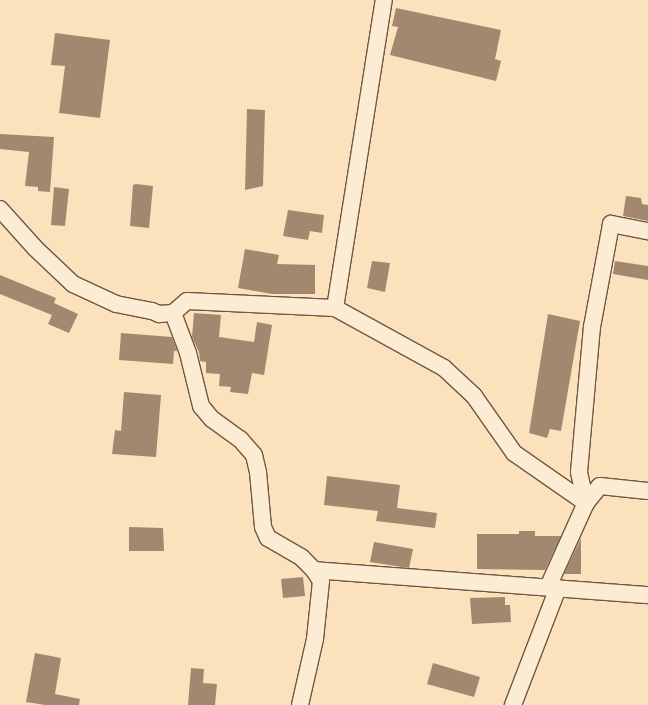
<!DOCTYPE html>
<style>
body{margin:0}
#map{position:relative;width:648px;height:705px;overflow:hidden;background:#fce1bd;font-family:Alegreya,serif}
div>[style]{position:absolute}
.building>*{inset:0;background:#a38870}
.roads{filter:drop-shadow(1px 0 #715644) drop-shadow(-1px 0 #715644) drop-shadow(0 1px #715644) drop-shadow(0 -1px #715644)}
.street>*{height:16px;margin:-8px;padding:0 8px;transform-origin:8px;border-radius:8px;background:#fdecd4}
span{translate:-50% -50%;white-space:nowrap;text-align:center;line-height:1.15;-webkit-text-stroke:3.5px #fdecd4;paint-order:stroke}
</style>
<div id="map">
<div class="building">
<i style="clip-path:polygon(396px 8px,501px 30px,495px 59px,501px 61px,496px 81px,390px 55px,398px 27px,392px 26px)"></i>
<i style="clip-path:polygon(55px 33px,110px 40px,100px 118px,59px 113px,65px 66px,51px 65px)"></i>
<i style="clip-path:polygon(247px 109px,265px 110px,263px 186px,245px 190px)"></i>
<i style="clip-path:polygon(0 134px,54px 137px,50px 192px,38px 191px,38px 187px,25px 186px,29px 152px,0 149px)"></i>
<i style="clip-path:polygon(136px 184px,153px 186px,149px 228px,130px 226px,133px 185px)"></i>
<i style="clip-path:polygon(54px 187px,69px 189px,65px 226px,51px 225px)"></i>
<i style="clip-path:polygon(626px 196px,641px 198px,642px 204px,648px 205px,648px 221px,623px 216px)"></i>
<i style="clip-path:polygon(288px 210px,324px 215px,322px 233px,310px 231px,308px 240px,283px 236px)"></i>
<i style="clip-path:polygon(245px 249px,279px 255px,277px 264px,315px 265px,315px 294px,272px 294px,238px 288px)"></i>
<i style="clip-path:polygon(372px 261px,390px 263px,385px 292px,367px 288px)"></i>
<i style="clip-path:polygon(615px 261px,648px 266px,648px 280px,613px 274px)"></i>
<i style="clip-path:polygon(0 275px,56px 298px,54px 303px,78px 314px,69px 333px,48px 324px,52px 315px,0 294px)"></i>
<i style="clip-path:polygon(194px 313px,221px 315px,219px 337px,254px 342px,257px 322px,272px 325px,264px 375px,252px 373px,248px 394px,230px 392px,231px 387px,219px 386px,220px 374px,206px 373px,206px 362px,200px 361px,199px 352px,192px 337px)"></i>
<i style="clip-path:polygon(548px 314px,580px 321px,561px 431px,550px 429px,547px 438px,529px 433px)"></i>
<i style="clip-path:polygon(121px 333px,172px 337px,177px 351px,174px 351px,173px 364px,119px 360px)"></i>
<i style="clip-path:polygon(124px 392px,161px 395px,156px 457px,112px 454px,115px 430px,121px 431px)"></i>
<i style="clip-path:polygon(327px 476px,400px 485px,397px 508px,437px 513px,435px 528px,376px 521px,378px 511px,324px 505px)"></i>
<i style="clip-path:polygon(129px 527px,163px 528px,164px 551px,129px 551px)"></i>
<i style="clip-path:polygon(519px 531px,535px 531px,535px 536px,561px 536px,545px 570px,477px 569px,477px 534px,519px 534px)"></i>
<i style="clip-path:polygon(581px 538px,581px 574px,564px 574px)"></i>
<i style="clip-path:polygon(374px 542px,413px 549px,409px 568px,370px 562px)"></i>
<i style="clip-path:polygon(303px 577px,305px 596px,283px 598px,281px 579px)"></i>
<i style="clip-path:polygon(505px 597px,505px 605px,510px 605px,511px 622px,472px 624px,470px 598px)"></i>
<i style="clip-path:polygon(35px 653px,61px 658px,55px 694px,80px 699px,79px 705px,45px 705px,26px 702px)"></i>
<i style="clip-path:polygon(433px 663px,480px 677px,474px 697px,427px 684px)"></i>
<i style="clip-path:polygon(191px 668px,204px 669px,203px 683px,217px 684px,215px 705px,188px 705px)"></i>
</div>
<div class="roads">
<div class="street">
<i style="left:0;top:209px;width:52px;rotate:48.1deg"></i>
<i style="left:35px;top:248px;width:52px;rotate:43.5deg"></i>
<i style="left:73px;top:284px;width:47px;rotate:24.9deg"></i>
<i style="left:116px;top:304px;width:37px;rotate:11deg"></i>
<i style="left:152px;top:311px;width:8px;rotate:23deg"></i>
<i style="left:159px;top:314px;width:14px;rotate:-4deg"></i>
<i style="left:173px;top:313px;width:43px;rotate:69.4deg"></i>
<i style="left:188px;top:353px;width:55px;rotate:76.2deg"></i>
<i style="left:201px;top:406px;width:17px;rotate:50deg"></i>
<i style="left:212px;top:419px;width:34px;rotate:36deg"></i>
<i style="left:240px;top:439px;width:21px;rotate:49deg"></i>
<i style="left:254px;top:455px;width:17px;rotate:77deg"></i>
<i style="left:258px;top:472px;width:55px;rotate:84.8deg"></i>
<i style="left:263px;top:527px;width:12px;rotate:66deg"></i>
<i style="left:268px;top:538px;width:39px;rotate:30deg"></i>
<i style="left:302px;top:558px;width:17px;rotate:45deg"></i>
<i style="left:314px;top:570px;width:13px;rotate:58deg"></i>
<i style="left:321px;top:581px;width:58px;rotate:95.9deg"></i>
<i style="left:315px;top:639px;width:68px;rotate:102.8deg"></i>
<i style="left:335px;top:308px;width:312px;rotate:-81deg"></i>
<i style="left:173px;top:313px;width:18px;rotate:-41deg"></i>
<i style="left:187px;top:301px;width:148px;rotate:2.7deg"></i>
<i style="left:335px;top:308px;width:124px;rotate:28.8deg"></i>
<i style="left:444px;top:368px;width:41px;rotate:43deg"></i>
<i style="left:474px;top:396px;width:70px;rotate:54.9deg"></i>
<i style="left:514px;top:453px;width:88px;rotate:34.8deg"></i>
<i style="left:586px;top:503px;width:22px;rotate:-51deg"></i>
<i style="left:600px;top:486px;width:48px;rotate:5.9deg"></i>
<i style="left:314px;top:570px;width:335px;rotate:4.3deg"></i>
<i style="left:548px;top:587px;width:92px;rotate:-65.7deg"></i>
<i style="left:586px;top:503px;width:32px;rotate:-103deg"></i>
<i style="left:579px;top:472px;width:146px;rotate:-84.9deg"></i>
<i style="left:592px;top:327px;width:105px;rotate:-79.5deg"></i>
<i style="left:611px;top:224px;width:38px;rotate:11deg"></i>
<i style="left:513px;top:705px;width:125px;rotate:-69deg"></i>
</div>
</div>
</div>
